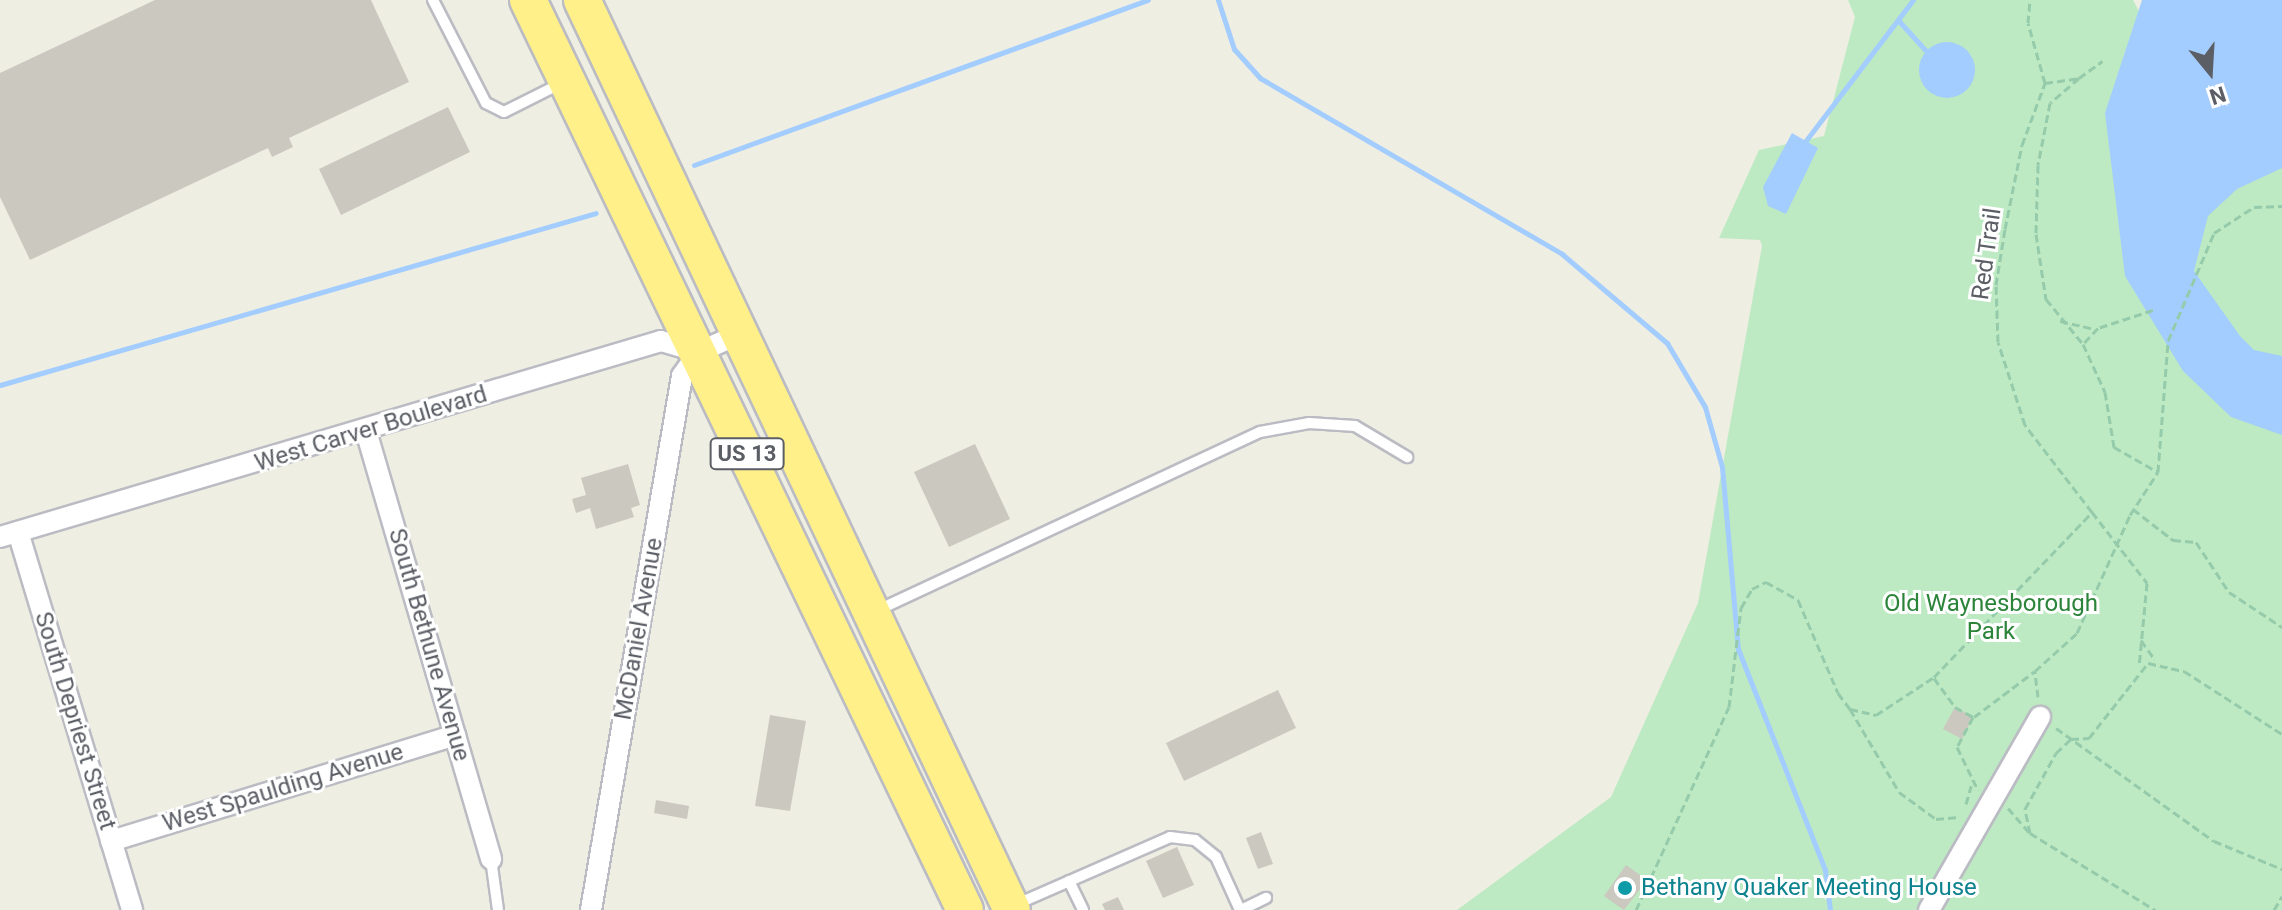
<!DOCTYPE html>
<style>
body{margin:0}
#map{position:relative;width:2282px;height:910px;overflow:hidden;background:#efeee3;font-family:Roboto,sans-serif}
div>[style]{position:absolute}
.green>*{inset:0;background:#bdeac2}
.water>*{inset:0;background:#a3ccff}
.round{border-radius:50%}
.stream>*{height:5px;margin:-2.5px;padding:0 2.5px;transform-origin:2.5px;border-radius:2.5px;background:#a3ccff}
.building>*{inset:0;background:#cbc8c0}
.path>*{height:3px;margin-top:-1.5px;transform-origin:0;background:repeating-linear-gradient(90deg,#95cbab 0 8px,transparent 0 12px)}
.roads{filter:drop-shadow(2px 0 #bbbcc3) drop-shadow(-2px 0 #bbbcc3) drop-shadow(0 2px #bbbcc3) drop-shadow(0 -2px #bbbcc3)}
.lane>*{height:10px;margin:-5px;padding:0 5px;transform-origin:5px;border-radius:5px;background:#fff}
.street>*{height:20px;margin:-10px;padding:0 10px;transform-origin:10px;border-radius:10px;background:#fff}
.highway>*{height:36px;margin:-18px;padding:0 18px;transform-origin:18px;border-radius:18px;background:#fff08a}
.dots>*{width:22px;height:22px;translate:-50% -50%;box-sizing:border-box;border:4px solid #fff;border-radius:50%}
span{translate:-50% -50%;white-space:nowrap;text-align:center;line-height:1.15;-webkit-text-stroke:6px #fff;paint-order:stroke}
.shield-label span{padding:2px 6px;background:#fff;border:2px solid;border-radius:6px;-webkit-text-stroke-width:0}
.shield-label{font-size:22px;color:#5b5e65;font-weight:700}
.street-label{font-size:24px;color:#5b5e65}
.park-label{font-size:24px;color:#2b843a}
.culture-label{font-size:24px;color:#0d838f}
.left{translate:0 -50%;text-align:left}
.north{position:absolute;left:2170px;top:32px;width:80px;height:80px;-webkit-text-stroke:6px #fff;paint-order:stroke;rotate:162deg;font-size:22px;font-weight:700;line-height:32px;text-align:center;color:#5b5e65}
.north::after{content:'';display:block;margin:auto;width:28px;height:36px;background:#5b5e65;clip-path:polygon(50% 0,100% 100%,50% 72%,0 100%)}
</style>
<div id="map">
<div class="green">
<i style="clip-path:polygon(1848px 0,2133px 0,2182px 93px,2282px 115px,2282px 910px,1457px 910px,1611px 797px,1698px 603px,1762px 246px,1760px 240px,1719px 238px,1759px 150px,1824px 136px,1855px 17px)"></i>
</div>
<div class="water">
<i style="clip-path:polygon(2142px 0,2282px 0,2282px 168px,2237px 189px,2208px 216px,2194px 271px,2240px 336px,2254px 350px,2282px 356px,2282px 435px,2231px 417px,2183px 371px,2125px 276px,2105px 113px)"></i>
<i class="round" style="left:1919px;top:42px;width:56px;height:56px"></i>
<i style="clip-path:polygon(1792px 133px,1818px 148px,1786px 214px,1768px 206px,1763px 187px)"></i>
</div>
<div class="stream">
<i style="left:1218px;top:0;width:52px;rotate:71.9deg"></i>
<i style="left:1234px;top:49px;width:39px;rotate:48deg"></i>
<i style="left:1260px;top:78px;width:350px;rotate:30.2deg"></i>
<i style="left:1562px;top:254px;width:138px;rotate:40.3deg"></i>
<i style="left:1667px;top:343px;width:74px;rotate:59.3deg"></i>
<i style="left:1705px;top:407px;width:62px;rotate:74.2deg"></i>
<i style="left:1722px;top:467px;width:183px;rotate:85deg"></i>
<i style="left:1738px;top:649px;width:238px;rotate:68.5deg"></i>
<i style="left:1825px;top:870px;width:40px;rotate:82.9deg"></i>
<i style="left:1898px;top:20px;width:43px;rotate:47.8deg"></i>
<i style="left:1804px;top:143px;width:180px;rotate:-52.7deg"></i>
<i style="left:694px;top:165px;width:483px;rotate:-20deg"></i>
<i style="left:0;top:385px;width:620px;rotate:-16.1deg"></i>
</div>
<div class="building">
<i style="clip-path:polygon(155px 0,371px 0,409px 82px,289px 138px,293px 147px,272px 157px,268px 148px,30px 260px,0 197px,0 73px)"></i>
<i style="clip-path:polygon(448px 107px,470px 152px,341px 215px,319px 169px)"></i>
<i style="clip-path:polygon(975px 444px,1010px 519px,949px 547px,914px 472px)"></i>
<i style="clip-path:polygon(628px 464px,640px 505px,631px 508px,634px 517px,596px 529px,590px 508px,576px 513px,572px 499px,586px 495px,581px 478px)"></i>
<i style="clip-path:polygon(1278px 690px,1296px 728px,1184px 781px,1166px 743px)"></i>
<i style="clip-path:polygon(1955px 707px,1973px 717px,1962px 739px,1943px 729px)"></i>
<i style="clip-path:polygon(770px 715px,806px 721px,790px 811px,755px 806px)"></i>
<i style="clip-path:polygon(656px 800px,689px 806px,687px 819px,654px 813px)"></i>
<i style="clip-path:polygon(1261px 832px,1273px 864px,1258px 869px,1246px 838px)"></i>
<i style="clip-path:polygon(1177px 847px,1194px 885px,1163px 898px,1146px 861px)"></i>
<i style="clip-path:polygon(1626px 865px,1647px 880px,1624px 910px,1604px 896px)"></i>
<i style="clip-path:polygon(1118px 897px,1124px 910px,1105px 910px,1102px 904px)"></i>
</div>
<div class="path">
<i style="left:2079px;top:78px;width:38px;rotate:139deg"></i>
<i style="left:2050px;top:103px;width:63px;rotate:101deg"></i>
<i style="left:2038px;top:165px;width:69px;rotate:91.7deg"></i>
<i style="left:2036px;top:234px;width:66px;rotate:81.3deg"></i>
<i style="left:2046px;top:299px;width:58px;rotate:50.6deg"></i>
<i style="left:2045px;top:83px;width:34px;rotate:-8deg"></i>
<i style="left:2079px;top:78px;width:29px;rotate:-36deg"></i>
<i style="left:2153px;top:310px;width:58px;rotate:161.9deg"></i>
<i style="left:2098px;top:328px;width:22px;rotate:133deg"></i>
<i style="left:2083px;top:344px;width:53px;rotate:65.4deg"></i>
<i style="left:2105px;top:392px;width:56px;rotate:80.7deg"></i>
<i style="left:2114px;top:447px;width:51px;rotate:29.6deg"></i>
<i style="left:2060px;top:321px;width:35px;rotate:13deg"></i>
<i style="left:2133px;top:509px;width:51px;rotate:37.8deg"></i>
<i style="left:2173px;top:540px;width:23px;rotate:5deg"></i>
<i style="left:2196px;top:542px;width:60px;rotate:56.6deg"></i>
<i style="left:2229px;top:592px;width:64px;rotate:33.4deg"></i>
<i style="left:2092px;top:512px;width:90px;rotate:52.2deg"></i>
<i style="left:2147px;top:583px;width:84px;rotate:95.4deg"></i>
<i style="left:2141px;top:640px;width:24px;rotate:55deg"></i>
<i style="left:1934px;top:678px;width:36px;rotate:54deg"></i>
<i style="left:1955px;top:707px;width:21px;rotate:29deg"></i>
<i style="left:1973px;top:717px;width:34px;rotate:118deg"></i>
<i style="left:1957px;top:747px;width:48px;rotate:64deg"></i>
<i style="left:2038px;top:697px;width:26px;rotate:-97deg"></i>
<i style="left:2035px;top:671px;width:57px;rotate:-42.1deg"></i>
<i style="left:2077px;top:633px;width:129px;rotate:-65.8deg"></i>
<i style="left:2130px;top:515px;width:51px;rotate:-56.9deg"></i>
<i style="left:2158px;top:472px;width:131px;rotate:-85.6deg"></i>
<i style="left:2168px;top:341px;width:117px;rotate:-66.9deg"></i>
<i style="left:2214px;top:233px;width:48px;rotate:-33deg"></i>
<i style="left:2254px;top:207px;width:28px;rotate:-2deg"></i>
<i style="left:1850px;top:709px;width:96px;rotate:59.4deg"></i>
<i style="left:1899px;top:792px;width:46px;rotate:36.1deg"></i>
<i style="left:1936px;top:819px;width:23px;rotate:-5deg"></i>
<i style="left:1974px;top:717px;width:76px;rotate:-37deg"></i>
<i style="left:2056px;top:728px;width:194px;rotate:35.6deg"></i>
<i style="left:2214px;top:841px;width:74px;rotate:22.4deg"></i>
<i style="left:1966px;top:804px;width:19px;rotate:-74deg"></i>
<i style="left:2008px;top:808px;width:33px;rotate:49deg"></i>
<i style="left:2030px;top:833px;width:147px;rotate:31.6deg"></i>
<i style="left:2030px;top:833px;width:25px;rotate:-102deg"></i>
<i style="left:2025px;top:809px;width:64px;rotate:-61deg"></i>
<i style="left:2056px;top:753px;width:21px;rotate:-43deg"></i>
<i style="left:2071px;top:739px;width:18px;rotate:-3deg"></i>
<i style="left:2089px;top:738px;width:95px;rotate:-51.8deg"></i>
<i style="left:2148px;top:663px;width:37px;rotate:13deg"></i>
<i style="left:2184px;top:671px;width:117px;rotate:32.7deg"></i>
<i style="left:1636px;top:910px;width:223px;rotate:-65.4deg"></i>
<i style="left:1729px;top:707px;width:100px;rotate:-83.1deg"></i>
<i style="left:1741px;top:608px;width:22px;rotate:-60deg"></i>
<i style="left:1752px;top:589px;width:16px;rotate:-27deg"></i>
<i style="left:1766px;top:582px;width:37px;rotate:29deg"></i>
<i style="left:1798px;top:600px;width:101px;rotate:66.7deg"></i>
<i style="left:1838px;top:693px;width:20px;rotate:53deg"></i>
<i style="left:1850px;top:709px;width:27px;rotate:13deg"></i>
<i style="left:1876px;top:715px;width:69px;rotate:-33.2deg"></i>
<i style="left:1934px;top:677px;width:228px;rotate:-46.2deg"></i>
<i style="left:2092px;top:512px;width:110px;rotate:-127.6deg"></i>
<i style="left:2025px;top:425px;width:87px;rotate:-108deg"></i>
<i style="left:1998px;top:342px;width:57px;rotate:-92deg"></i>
<i style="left:1996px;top:285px;width:57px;rotate:-80.9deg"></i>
<i style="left:2005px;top:229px;width:86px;rotate:-78.6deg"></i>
<i style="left:2022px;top:145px;width:66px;rotate:-69.6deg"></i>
<i style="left:2045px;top:83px;width:62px;rotate:-105.8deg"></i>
<i style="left:2028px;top:23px;width:23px;rotate:-85deg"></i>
<i style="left:2274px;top:910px;width:16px;rotate:-60deg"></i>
</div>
<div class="roads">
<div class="lane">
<i style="left:433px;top:0;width:116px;rotate:62.8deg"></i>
<i style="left:486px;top:103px;width:20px;rotate:27deg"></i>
<i style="left:504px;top:112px;width:65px;rotate:-26.6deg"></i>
<i style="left:878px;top:610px;width:421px;rotate:-25deg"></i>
<i style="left:1260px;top:432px;width:50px;rotate:-10.4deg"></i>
<i style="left:1309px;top:423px;width:46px;rotate:3.7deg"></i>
<i style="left:1355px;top:426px;width:61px;rotate:30.8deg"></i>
<i style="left:491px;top:859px;width:51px;rotate:82.2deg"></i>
<i style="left:1069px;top:881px;width:32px;rotate:64deg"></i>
<i style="left:1017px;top:904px;width:167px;rotate:-23.6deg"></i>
<i style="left:1170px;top:837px;width:25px;rotate:7deg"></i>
<i style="left:1195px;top:840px;width:27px;rotate:39deg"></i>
<i style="left:1216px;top:857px;width:58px;rotate:65.6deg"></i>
<i style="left:1241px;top:910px;width:28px;rotate:-26deg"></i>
</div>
<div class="street">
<i style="left:366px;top:431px;width:446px;rotate:73.7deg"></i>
<i style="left:18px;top:532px;width:395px;rotate:73.2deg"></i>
<i style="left:0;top:537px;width:689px;rotate:-16.52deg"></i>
<i style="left:661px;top:341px;width:40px;rotate:16deg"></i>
<i style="left:699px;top:352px;width:44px;rotate:-24.2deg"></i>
<i style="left:111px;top:841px;width:360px;rotate:-17.1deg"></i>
<i style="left:591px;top:910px;width:542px;rotate:-80.33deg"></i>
<i style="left:682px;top:376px;width:29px;rotate:-55deg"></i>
<i style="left:1929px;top:910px;width:223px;rotate:-60.1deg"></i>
</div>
<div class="highway">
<i style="left:528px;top:0;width:1009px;rotate:64.35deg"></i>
<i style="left:582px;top:0;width:1006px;rotate:64.71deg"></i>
</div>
</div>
<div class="dots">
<i style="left:1625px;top:888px;background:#0f9aa8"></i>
</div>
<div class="shield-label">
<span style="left:747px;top:454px">US 13</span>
</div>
<div class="street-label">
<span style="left:1987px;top:254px;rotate:-82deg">Red Trail</span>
<span style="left:371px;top:429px;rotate:-17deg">West Carver Boulevard</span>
<span style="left:639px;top:629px;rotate:-80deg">McDaniel Avenue</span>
<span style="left:429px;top:645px;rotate:74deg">South Bethune Avenue</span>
<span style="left:75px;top:721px;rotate:73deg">South Depriest Street</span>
<span style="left:283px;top:788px;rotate:-17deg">West Spaulding Avenue</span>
</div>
<div class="park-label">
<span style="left:1991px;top:618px">Old Waynesborough<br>Park</span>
</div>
<div class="culture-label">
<span class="left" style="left:1641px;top:888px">Bethany Quaker Meeting House</span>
</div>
<div class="north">N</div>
</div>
